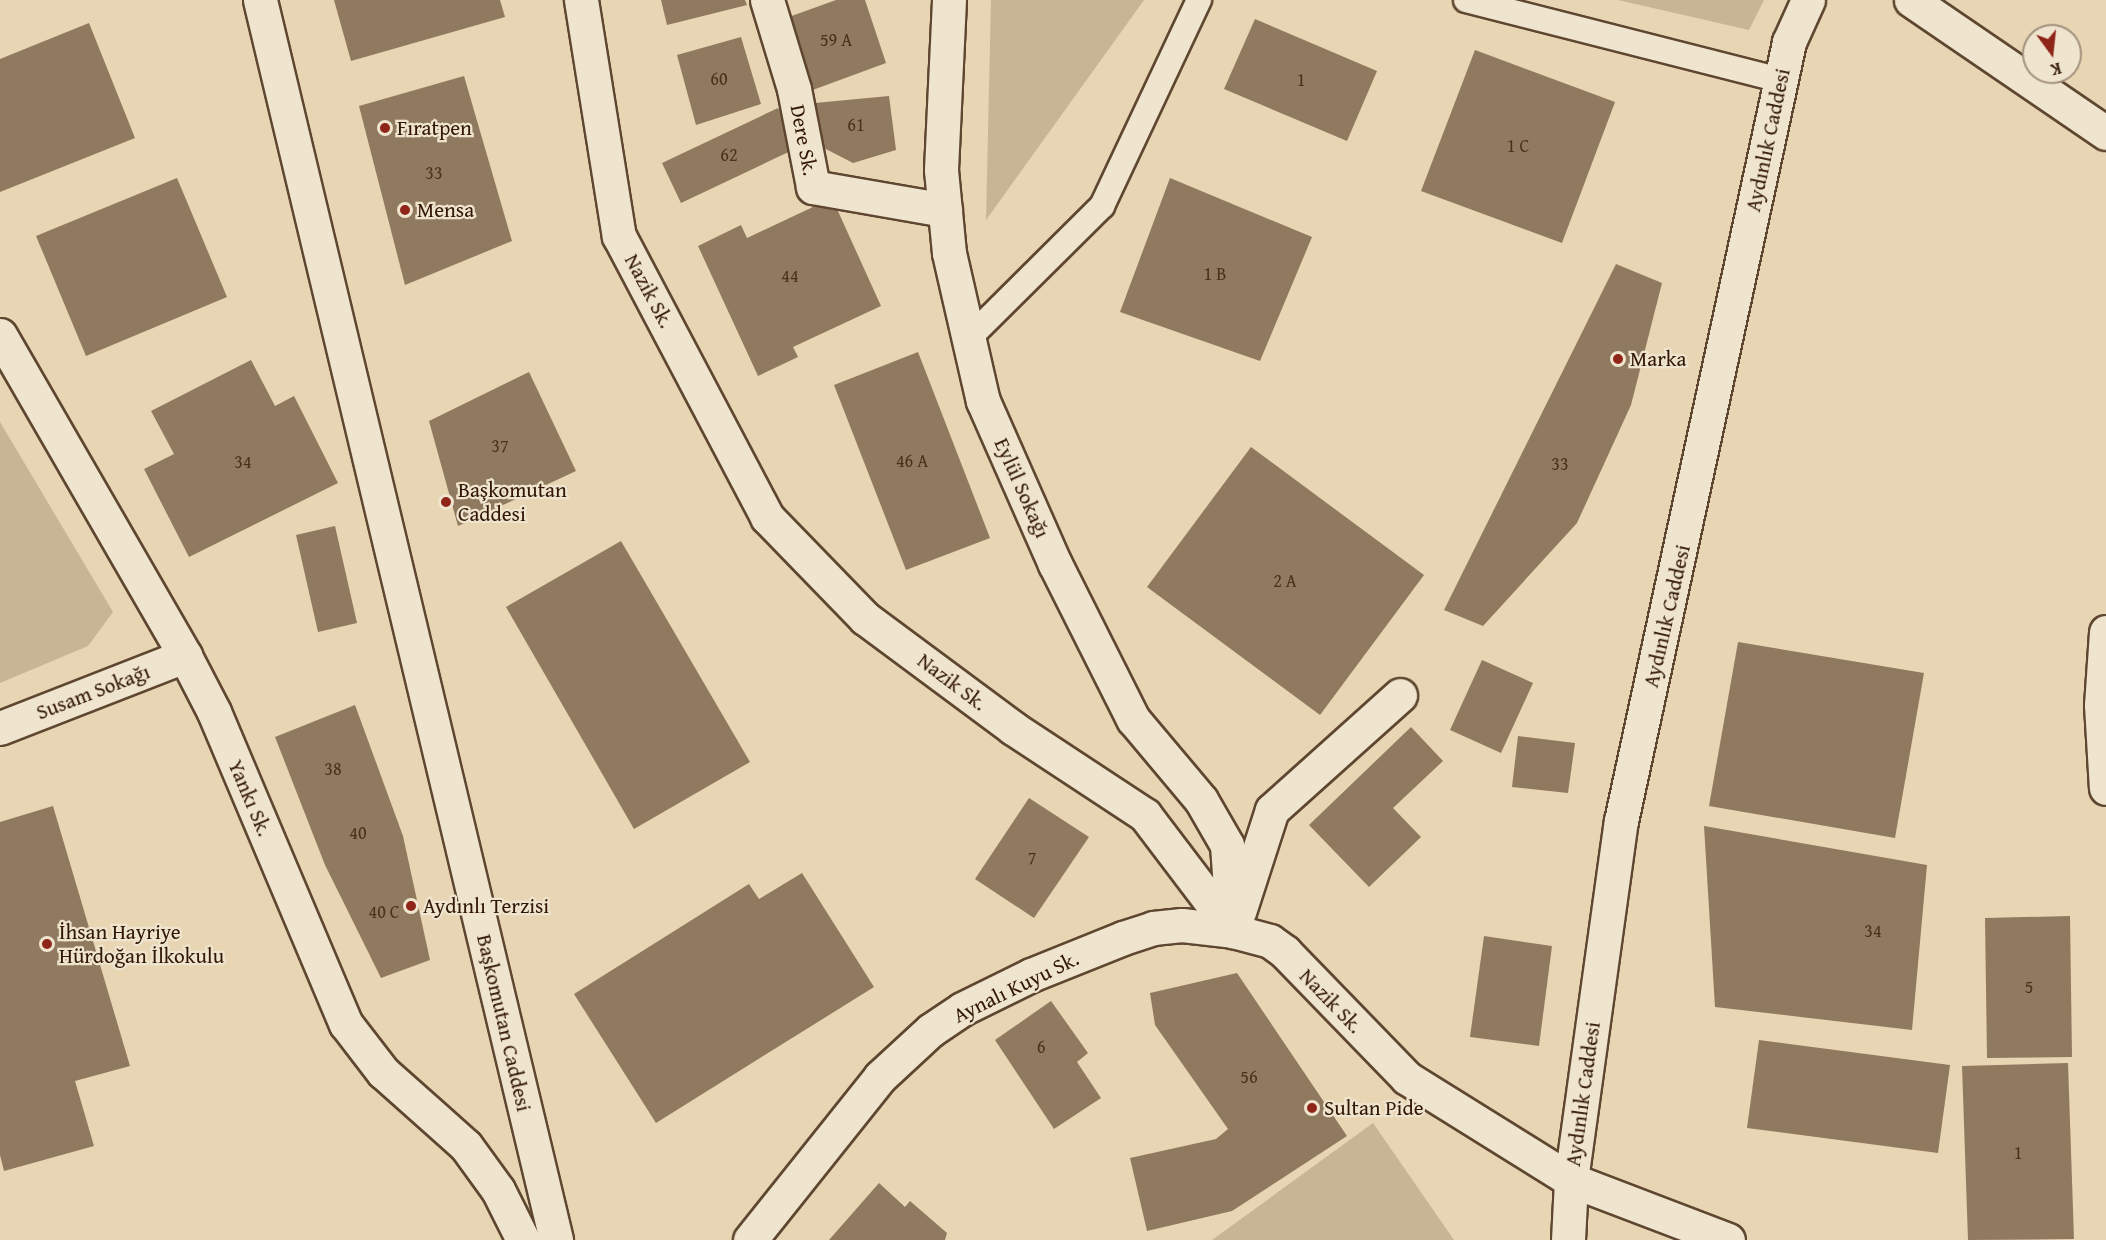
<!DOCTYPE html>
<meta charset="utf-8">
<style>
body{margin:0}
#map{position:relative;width:2106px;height:1240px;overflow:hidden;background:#e7d5b3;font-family:"Gentium Book Plus",serif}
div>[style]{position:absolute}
.green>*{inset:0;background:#c8b595}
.building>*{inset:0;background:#907a5f}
.roads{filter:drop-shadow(2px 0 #5e4630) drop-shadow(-2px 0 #5e4630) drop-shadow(0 2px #5e4630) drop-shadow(0 -2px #5e4630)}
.service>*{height:24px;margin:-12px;padding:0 12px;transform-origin:12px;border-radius:12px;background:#efe4ce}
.minor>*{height:33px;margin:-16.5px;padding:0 16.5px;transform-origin:16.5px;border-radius:16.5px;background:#efe4ce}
.tertiary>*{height:33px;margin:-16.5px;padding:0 16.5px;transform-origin:16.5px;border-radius:16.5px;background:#efe4ce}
.dots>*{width:16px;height:16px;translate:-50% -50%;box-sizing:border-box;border:3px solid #efe4ce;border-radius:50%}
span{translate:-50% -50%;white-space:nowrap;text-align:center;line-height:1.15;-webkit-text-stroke:4.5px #efe4ce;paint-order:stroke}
.number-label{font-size:18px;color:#49301b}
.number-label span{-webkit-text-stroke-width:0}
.poi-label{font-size:21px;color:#311704}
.left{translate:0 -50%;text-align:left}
.street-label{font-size:21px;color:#311704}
.north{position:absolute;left:2022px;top:24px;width:60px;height:60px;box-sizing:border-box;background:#efe4ce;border:2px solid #a3927d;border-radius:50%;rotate:165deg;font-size:16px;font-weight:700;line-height:24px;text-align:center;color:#311704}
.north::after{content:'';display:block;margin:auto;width:21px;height:27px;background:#8f2418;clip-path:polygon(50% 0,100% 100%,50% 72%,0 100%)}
</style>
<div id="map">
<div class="green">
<i style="clip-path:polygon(991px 0,1144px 0,986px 220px)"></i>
<i style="clip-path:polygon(1618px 0,1764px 0,1749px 30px)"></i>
<i style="clip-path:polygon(0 422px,113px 612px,88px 646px,0 683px)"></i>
<i style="clip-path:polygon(1373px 1123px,1454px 1240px,1212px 1240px)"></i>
</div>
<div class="building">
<i style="clip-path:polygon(334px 0,500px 0,505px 17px,351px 61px)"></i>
<i style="clip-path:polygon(661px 0,745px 0,747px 5px,667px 25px)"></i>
<i style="clip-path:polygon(836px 0,865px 0,886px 63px,810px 91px,786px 18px)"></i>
<i style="clip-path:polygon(1255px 19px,1377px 71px,1347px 141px,1224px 89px)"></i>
<i style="clip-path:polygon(89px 23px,135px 138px,0 192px,0 59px)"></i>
<i style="clip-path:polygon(741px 37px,761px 104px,696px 125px,677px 55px)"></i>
<i style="clip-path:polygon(1475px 50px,1615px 102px,1562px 243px,1421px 191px)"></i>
<i style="clip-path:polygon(464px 76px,512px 241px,405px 285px,359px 106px)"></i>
<i style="clip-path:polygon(889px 96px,896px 150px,853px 163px,822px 147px,815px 103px)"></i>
<i style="clip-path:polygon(778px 108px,797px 148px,681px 203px,662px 163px)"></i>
<i style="clip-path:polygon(177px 178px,227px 297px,86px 356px,36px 236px)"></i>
<i style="clip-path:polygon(1170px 178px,1312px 237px,1260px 361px,1120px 312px)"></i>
<i style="clip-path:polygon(832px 198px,881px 306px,793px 347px,798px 357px,758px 376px,698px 246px,741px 225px,747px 238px)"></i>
<i style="clip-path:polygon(1616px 264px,1662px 283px,1631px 405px,1577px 523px,1483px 626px,1444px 610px)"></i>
<i style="clip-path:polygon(918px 352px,990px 538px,906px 570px,834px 385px)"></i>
<i style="clip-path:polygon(251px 360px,275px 406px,294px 396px,338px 483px,189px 557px,144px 469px,174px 454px,151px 411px)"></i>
<i style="clip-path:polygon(529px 372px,576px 471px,458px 526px,429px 421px)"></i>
<i style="clip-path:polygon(1251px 447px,1424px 575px,1320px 715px,1147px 587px)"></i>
<i style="clip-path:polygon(335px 526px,357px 623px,318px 632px,296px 535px)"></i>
<i style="clip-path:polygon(621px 541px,750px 762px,634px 829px,506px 607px)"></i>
<i style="clip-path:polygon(1738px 642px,1924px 673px,1895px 838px,1709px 806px)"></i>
<i style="clip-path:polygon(1482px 660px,1533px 683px,1501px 753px,1450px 730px)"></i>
<i style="clip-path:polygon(355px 705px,403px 836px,430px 960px,381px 978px,325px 865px,275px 737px)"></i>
<i style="clip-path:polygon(1411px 727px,1443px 761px,1393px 808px,1421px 837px,1369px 887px,1309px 825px)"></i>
<i style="clip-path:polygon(1518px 736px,1575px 743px,1568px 793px,1512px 787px)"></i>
<i style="clip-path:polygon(1029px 798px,1089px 837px,1034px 918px,975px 879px)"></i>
<i style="clip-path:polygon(53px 806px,130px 1066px,75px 1081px,94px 1146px,4px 1171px,0 1155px,0 822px)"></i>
<i style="clip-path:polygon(1704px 826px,1927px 865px,1912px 1030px,1715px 1007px)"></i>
<i style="clip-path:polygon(802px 873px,874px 987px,656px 1123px,574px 994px,749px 884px,759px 899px)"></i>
<i style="clip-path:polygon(2070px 916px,2072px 1057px,1987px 1058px,1985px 918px)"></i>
<i style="clip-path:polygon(1484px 936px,1552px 946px,1539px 1046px,1470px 1037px)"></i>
<i style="clip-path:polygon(1237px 973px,1347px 1136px,1232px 1211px,1147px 1231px,1130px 1158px,1216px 1139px,1228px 1129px,1155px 1025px,1150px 993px)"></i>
<i style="clip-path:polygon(1051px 1001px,1088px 1053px,1077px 1062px,1101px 1098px,1054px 1129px,995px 1040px)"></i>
<i style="clip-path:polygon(1759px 1040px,1950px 1065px,1938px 1153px,1747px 1128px)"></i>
<i style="clip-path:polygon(2068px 1063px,2074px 1239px,1968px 1240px,1962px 1066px)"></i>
<i style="clip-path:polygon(879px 1183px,905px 1207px,910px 1201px,947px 1233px,945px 1240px,829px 1240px)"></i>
</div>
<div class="roads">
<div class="service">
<i style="left:1466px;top:0;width:325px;rotate:14.3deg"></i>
<i style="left:968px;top:339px;width:189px;rotate:-44.8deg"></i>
<i style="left:1102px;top:206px;width:228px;rotate:-64.8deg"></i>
</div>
<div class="minor">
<i style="left:581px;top:0;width:239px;rotate:80.9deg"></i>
<i style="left:619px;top:236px;width:318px;rotate:62.2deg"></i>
<i style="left:767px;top:517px;width:141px;rotate:45.9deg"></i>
<i style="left:865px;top:618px;width:184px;rotate:36.6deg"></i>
<i style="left:1013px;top:728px;width:158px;rotate:33.4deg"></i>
<i style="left:1145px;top:815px;width:146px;rotate:52.8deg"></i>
<i style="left:767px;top:0;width:93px;rotate:73.1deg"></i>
<i style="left:794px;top:89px;width:100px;rotate:79deg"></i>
<i style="left:813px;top:187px;width:134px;rotate:9.9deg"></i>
<i style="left:949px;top:0;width:170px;rotate:92.7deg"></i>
<i style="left:941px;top:170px;width:83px;rotate:84.5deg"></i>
<i style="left:949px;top:253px;width:152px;rotate:77.1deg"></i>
<i style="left:983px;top:401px;width:178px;rotate:66.2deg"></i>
<i style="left:1055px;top:564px;width:174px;rotate:63.3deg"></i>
<i style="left:1133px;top:719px;width:106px;rotate:50deg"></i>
<i style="left:1201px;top:800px;width:52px;rotate:60deg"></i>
<i style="left:1227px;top:845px;width:86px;rotate:86deg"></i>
<i style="left:1911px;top:0;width:236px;rotate:34.3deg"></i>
<i style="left:2106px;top:632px;width:73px;rotate:93.9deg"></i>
<i style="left:2101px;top:705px;width:83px;rotate:86.6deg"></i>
<i style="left:0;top:728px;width:199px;rotate:-21.3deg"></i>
<i style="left:1239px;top:912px;width:107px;rotate:-72.1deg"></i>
<i style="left:1272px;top:810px;width:172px;rotate:-41.9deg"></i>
</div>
<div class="tertiary">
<i style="left:260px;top:0;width:1275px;rotate:76.57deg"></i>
<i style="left:0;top:335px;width:370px;rotate:60deg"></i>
<i style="left:185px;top:656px;width:63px;rotate:62.6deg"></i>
<i style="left:214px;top:712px;width:339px;rotate:67.1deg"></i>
<i style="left:346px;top:1024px;width:61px;rotate:52.4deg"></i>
<i style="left:383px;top:1072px;width:111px;rotate:41.7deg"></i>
<i style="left:466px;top:1146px;width:54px;rotate:54deg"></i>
<i style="left:498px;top:1190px;width:56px;rotate:63.4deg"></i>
<i style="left:750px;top:1240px;width:208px;rotate:-51.4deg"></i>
<i style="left:880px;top:1077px;width:69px;rotate:-42.7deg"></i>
<i style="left:931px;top:1030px;width:37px;rotate:-34deg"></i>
<i style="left:962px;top:1009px;width:77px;rotate:-26.2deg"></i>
<i style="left:1031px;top:975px;width:99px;rotate:-21.9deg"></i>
<i style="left:1123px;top:938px;width:32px;rotate:-18deg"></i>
<i style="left:1153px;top:928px;width:29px;rotate:-6deg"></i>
<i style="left:1182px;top:925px;width:51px;rotate:6.7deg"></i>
<i style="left:1233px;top:931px;width:38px;rotate:15deg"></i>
<i style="left:1270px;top:941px;width:19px;rotate:36deg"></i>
<i style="left:1285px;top:952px;width:175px;rotate:45.9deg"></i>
<i style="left:1407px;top:1078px;width:193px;rotate:31.9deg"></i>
<i style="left:1571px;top:1180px;width:168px;rotate:20.9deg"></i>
<i style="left:1568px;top:1240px;width:60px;rotate:-87.1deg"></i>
<i style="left:1571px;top:1180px;width:362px;rotate:-82.1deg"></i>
<i style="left:1621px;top:821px;width:797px;rotate:-77.83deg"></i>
<i style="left:1789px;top:42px;width:46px;rotate:-65.7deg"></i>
</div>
</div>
<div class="dots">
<i style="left:385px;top:128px;background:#8f2418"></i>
<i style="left:405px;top:210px;background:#8f2418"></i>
<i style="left:1618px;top:359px;background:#8f2418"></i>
<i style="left:446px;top:502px;background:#8f2418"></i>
<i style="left:411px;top:906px;background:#8f2418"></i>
<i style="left:47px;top:944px;background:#8f2418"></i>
<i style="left:1312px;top:1108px;background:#8f2418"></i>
</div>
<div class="number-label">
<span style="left:836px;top:40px">59 A</span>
<span style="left:719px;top:79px">60</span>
<span style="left:1301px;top:80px">1</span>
<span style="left:856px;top:125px">61</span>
<span style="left:1518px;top:146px">1 C</span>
<span style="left:729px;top:155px">62</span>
<span style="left:434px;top:173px">33</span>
<span style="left:1215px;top:274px">1 B</span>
<span style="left:790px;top:276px">44</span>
<span style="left:500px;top:446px">37</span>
<span style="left:912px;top:461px">46 A</span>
<span style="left:243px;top:462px">34</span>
<span style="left:1560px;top:464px">33</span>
<span style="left:1285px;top:581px">2 A</span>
<span style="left:333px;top:769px">38</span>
<span style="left:358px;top:833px">40</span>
<span style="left:1032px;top:858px">7</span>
<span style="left:384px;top:912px">40 C</span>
<span style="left:1873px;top:931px">34</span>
<span style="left:2029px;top:987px">5</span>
<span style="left:1041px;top:1047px">6</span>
<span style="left:1249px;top:1077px">56</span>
<span style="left:2018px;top:1153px">1</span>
</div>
<div class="poi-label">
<span class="left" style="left:397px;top:128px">Fıratpen</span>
<span class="left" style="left:417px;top:210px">Mensa</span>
<span class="left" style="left:1630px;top:359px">Marka</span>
<span class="left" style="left:458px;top:502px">Başkomutan<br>Caddesi</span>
<span class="left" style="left:423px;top:906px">Aydınlı Terzisi</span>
<span class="left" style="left:59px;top:944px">İhsan Hayriye<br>Hürdoğan İlkokulu</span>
<span class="left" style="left:1324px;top:1108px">Sultan Pide</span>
</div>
<div class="street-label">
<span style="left:804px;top:140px;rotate:79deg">Dere Sk.</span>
<span style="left:1768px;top:140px;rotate:-78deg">Aydınlık Caddesi</span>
<span style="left:649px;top:291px;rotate:62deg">Nazik Sk.</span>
<span style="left:1022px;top:488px;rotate:66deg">Eylül Sokağı</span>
<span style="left:1667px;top:616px;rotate:-77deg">Aydınlık Caddesi</span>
<span style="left:952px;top:682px;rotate:37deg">Nazik Sk.</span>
<span style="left:93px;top:692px;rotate:-21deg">Susam Sokağı</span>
<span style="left:250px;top:798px;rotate:67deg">Yankı Sk.</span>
<span style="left:1016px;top:987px;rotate:-26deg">Aynalı Kuyu Sk.</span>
<span style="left:1331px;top:1001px;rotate:46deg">Nazik Sk.</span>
<span style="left:504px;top:1023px;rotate:77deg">Başkomutan Caddesi</span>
<span style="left:1583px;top:1094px;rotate:-82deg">Aydınlık Caddesi</span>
</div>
<div class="north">K</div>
</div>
